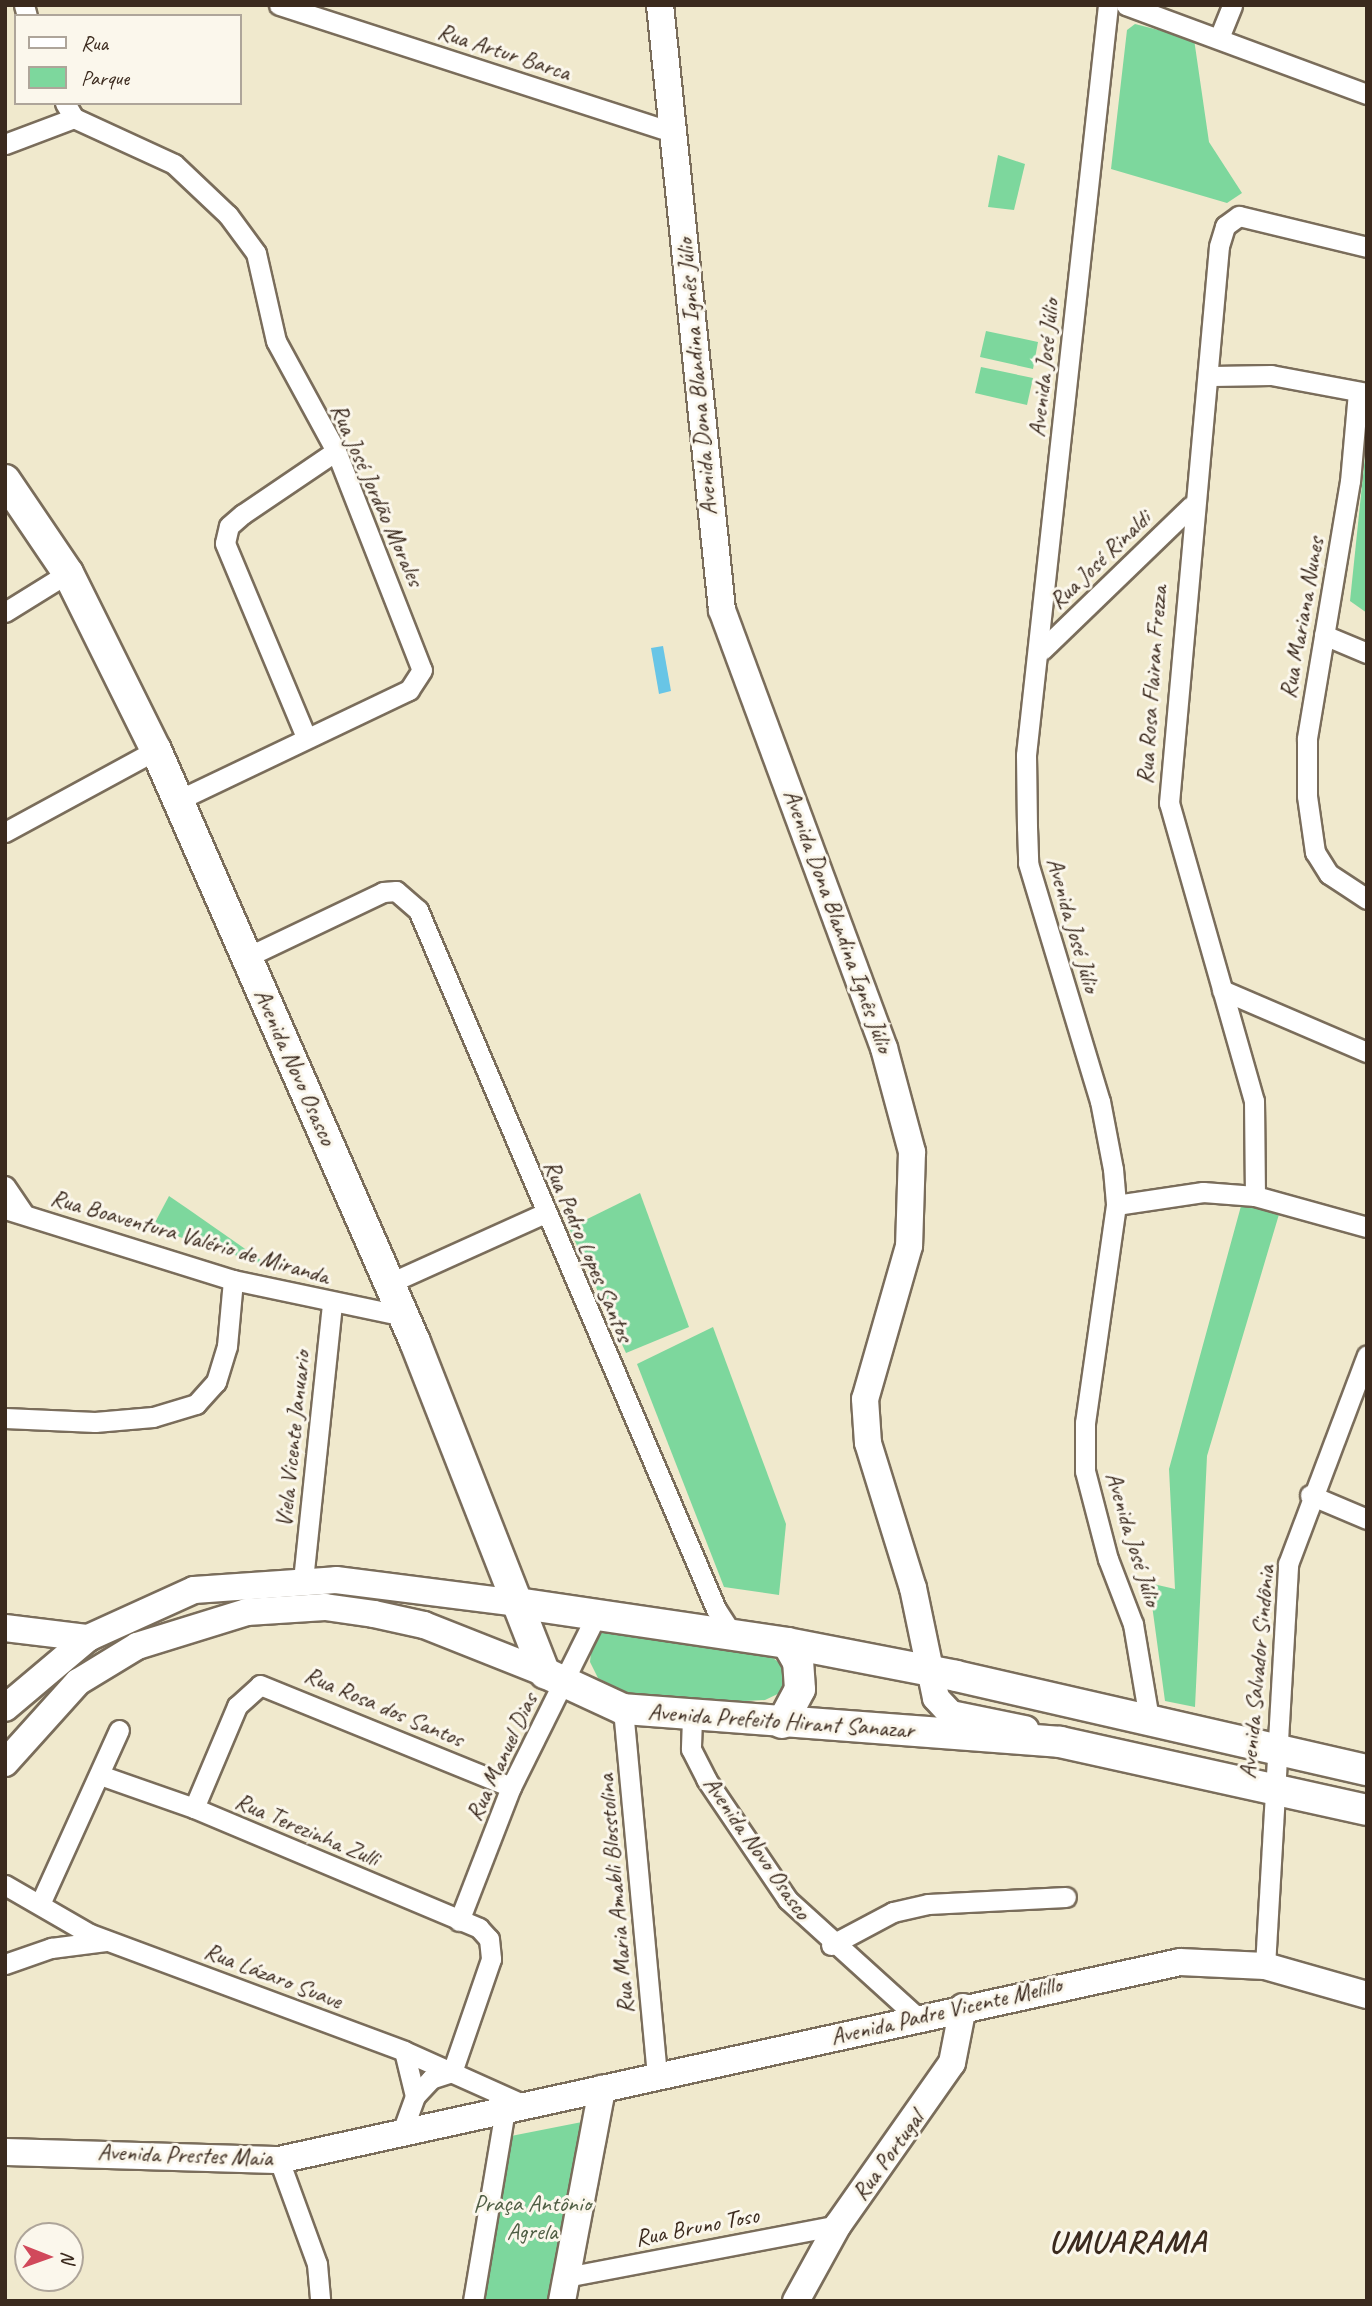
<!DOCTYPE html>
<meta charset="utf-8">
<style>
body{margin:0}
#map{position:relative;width:1372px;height:2306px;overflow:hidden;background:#f0e9cd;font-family:Caveat,sans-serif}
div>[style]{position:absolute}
.green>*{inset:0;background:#7dd79d}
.water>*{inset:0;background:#68c5e6}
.roads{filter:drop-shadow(2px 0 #7a6d5b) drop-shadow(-2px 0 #7a6d5b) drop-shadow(0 2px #7a6d5b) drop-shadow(0 -2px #7a6d5b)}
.street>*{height:19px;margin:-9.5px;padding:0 9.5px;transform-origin:9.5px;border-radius:9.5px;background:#fff}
.secondary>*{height:26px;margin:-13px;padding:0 13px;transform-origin:13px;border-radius:13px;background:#fff}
.primary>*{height:30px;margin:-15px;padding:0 15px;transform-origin:15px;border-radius:15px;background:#fff}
span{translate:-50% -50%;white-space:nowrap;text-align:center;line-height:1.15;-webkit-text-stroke:6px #fbf7ec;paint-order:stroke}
.street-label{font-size:24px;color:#3b2a1e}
.park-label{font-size:24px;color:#4f5e44}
.district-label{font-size:32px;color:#3b2a1e;font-weight:700;letter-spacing:2px}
.frame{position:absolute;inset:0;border:7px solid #3b2a1e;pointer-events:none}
.legend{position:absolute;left:14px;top:14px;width:228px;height:91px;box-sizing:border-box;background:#fbf7ec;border:2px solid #aea59a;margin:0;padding:9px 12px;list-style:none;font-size:21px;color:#3b2a1e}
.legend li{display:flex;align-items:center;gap:14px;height:35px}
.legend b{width:35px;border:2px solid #aea59a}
.north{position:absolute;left:14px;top:2222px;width:70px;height:70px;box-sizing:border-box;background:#fbf7ec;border:2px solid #aea59a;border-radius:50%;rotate:91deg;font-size:19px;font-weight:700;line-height:28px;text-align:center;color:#3b2a1e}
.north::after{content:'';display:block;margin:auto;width:24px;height:32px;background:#d1495b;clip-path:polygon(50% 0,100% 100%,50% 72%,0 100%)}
</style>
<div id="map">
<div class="green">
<i style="clip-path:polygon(1135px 24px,1194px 39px,1209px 142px,1242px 193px,1227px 203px,1111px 169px,1127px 30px)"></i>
<i style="clip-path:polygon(998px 155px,1025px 164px,1014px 210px,988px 207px)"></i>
<i style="clip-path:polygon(986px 331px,1038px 342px,1033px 369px,980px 357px)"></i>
<i style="clip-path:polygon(981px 367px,1033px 378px,1027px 405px,975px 393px)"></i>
<i style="clip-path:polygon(1367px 437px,1367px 613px,1350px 601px)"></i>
<i style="clip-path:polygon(640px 1193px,689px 1327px,626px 1353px,569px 1228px)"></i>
<i style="clip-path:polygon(169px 1196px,188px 1209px,271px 1267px,152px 1228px)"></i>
<i style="clip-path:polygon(1241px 1206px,1280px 1211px,1207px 1456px,1195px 1707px,1165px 1701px,1149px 1583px,1175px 1589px,1169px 1469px)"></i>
<i style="clip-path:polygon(713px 1327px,786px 1524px,779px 1595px,724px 1587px,637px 1364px)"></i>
<i style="clip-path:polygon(608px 1625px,773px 1658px,786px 1668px,784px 1691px,765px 1700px,708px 1703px,636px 1698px,598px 1678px,590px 1662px,592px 1643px)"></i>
<i style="clip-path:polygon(582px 2122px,553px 2301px,484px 2301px,511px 2136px)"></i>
</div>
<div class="water">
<i style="clip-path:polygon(663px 646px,671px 691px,659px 694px,651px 648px)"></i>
</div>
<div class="roads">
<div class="street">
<i style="left:24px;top:5px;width:11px;rotate:75deg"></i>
<i style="left:279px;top:5px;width:414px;rotate:17.9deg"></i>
<i style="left:1108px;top:5px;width:754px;rotate:96.24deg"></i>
<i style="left:1026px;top:755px;width:72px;rotate:89.2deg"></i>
<i style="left:1027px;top:827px;width:36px;rotate:88deg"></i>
<i style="left:1028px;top:863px;width:249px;rotate:73.2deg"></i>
<i style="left:1100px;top:1101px;width:69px;rotate:79.2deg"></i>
<i style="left:1113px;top:1169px;width:36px;rotate:85deg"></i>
<i style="left:1116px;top:1205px;width:220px;rotate:98.1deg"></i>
<i style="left:1085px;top:1423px;width:48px;rotate:90deg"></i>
<i style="left:1085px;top:1471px;width:91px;rotate:75.4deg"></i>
<i style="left:1108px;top:1559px;width:70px;rotate:69deg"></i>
<i style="left:1133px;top:1624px;width:96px;rotate:80.4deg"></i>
<i style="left:1126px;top:5px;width:257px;rotate:20.3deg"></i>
<i style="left:1219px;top:38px;width:35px;rotate:-68deg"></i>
<i style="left:65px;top:103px;width:17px;rotate:59deg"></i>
<i style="left:74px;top:118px;width:110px;rotate:24.7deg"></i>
<i style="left:174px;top:164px;width:74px;rotate:43.4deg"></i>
<i style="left:228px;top:215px;width:47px;rotate:53.6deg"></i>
<i style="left:256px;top:253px;width:90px;rotate:77.2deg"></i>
<i style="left:276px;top:341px;width:125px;rotate:61.4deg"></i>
<i style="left:336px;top:451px;width:235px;rotate:68.6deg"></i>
<i style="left:422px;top:670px;width:24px;rotate:123deg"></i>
<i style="left:409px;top:690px;width:256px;rotate:154.5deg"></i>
<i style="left:5px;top:144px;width:74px;rotate:-20.6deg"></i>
<i style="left:1212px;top:376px;width:59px;rotate:-1deg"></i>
<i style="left:1271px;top:375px;width:98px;rotate:10.6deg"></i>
<i style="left:1358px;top:392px;width:89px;rotate:95.1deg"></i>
<i style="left:1350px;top:481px;width:262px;rotate:99.5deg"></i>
<i style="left:1307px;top:739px;width:57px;rotate:90deg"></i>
<i style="left:1307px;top:796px;width:57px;rotate:81.9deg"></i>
<i style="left:1315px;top:852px;width:26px;rotate:58deg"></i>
<i style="left:1329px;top:874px;width:45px;rotate:33.3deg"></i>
<i style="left:5px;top:612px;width:74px;rotate:-31.8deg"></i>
<i style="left:1324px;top:635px;width:47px;rotate:22.7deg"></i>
<i style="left:1042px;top:650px;width:207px;rotate:-44deg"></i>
<i style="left:306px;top:737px;width:210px;rotate:-112.7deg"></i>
<i style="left:225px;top:543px;width:17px;rotate:-77deg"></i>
<i style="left:229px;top:526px;width:18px;rotate:-41deg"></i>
<i style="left:243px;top:514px;width:112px;rotate:-34.1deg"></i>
<i style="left:5px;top:832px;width:172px;rotate:-28.5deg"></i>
<i style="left:247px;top:957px;width:151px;rotate:-25.5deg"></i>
<i style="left:383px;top:892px;width:13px;rotate:-4deg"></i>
<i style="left:396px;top:891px;width:29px;rotate:41deg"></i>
<i style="left:418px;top:910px;width:760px;rotate:66.91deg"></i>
<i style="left:716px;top:1609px;width:30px;rotate:57deg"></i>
<i style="left:1222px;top:990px;width:158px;rotate:23.2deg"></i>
<i style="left:5px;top:1186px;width:34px;rotate:56deg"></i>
<i style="left:1255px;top:1196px;width:95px;rotate:-90.6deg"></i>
<i style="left:1254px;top:1101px;width:310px;rotate:-105.9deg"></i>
<i style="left:1169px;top:803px;width:559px;rotate:-84.87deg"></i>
<i style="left:1219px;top:246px;width:21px;rotate:-73deg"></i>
<i style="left:1225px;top:226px;width:17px;rotate:-36deg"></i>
<i style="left:1239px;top:216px;width:132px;rotate:13.6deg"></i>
<i style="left:1116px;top:1205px;width:88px;rotate:-8.5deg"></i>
<i style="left:1203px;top:1192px;width:52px;rotate:4.4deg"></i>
<i style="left:1255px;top:1196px;width:116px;rotate:15.5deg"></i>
<i style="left:5px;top:1209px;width:239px;rotate:17.3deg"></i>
<i style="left:233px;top:1280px;width:175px;rotate:11.9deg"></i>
<i style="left:390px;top:1283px;width:170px;rotate:-24.3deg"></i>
<i style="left:5px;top:1418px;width:90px;rotate:2.5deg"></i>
<i style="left:95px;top:1422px;width:58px;rotate:-4.9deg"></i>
<i style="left:153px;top:1417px;width:45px;rotate:-16.8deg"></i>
<i style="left:196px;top:1404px;width:30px;rotate:-48deg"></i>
<i style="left:216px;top:1382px;width:38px;rotate:-73deg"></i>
<i style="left:227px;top:1346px;width:66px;rotate:-84.8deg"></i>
<i style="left:1310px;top:1495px;width:62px;rotate:22.8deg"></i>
<i style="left:303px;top:1580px;width:278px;rotate:-84deg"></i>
<i style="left:623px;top:1709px;width:369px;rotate:84.7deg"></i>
<i style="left:692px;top:1718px;width:31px;rotate:92deg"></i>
<i style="left:691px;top:1749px;width:34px;rotate:63deg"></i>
<i style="left:706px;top:1779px;width:146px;rotate:55.9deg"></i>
<i style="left:788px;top:1900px;width:174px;rotate:42.2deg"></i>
<i style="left:100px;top:1775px;width:100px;rotate:19.3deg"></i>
<i style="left:194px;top:1808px;width:309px;rotate:22.8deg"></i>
<i style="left:479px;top:1928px;width:15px;rotate:48deg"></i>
<i style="left:489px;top:1939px;width:20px;rotate:84deg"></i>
<i style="left:491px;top:1959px;width:120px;rotate:109deg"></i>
<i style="left:452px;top:2072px;width:22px;rotate:162deg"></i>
<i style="left:431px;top:2079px;width:23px;rotate:133deg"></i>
<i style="left:194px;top:1808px;width:111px;rotate:-67.1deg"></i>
<i style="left:237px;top:1706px;width:31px;rotate:-42deg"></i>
<i style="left:260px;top:1685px;width:271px;rotate:22.1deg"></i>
<i style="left:5px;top:1885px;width:98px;rotate:30deg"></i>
<i style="left:90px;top:1934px;width:335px;rotate:20.4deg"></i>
<i style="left:404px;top:2051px;width:135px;rotate:24.1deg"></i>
<i style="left:40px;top:1904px;width:191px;rotate:-65.6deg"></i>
<i style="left:459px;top:1921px;width:144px;rotate:-68.8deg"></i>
<i style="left:511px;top:1787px;width:191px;rotate:-63.6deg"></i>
<i style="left:831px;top:1945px;width:70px;rotate:-28deg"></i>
<i style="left:893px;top:1912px;width:36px;rotate:-13deg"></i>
<i style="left:928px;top:1904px;width:138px;rotate:-2.9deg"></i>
<i style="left:5px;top:1964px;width:49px;rotate:-19.2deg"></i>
<i style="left:51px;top:1948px;width:55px;rotate:-7.3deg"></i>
<i style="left:1265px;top:1966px;width:403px;rotate:-86.7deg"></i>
<i style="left:1288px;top:1564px;width:223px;rotate:-69.3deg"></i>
<i style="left:402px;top:2132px;width:38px;rotate:-70deg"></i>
<i style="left:415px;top:2096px;width:46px;rotate:-103.7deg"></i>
<i style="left:279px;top:2160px;width:111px;rotate:69.9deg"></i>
<i style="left:317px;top:2264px;width:37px;rotate:85deg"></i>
<i style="left:566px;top:2277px;width:277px;rotate:-10.8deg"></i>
<i style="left:473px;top:2301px;width:194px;rotate:-80.5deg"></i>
</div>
<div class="secondary">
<i style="left:660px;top:5px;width:608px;rotate:84.15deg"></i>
<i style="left:722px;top:610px;width:467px;rotate:69.7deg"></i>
<i style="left:884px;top:1048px;width:108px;rotate:74.9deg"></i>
<i style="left:912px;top:1152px;width:94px;rotate:91.8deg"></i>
<i style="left:909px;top:1246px;width:159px;rotate:106deg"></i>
<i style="left:865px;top:1399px;width:44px;rotate:86.1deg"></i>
<i style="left:868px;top:1443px;width:152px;rotate:72.8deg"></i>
<i style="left:913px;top:1588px;width:112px;rotate:78.2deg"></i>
<i style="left:936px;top:1698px;width:22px;rotate:47deg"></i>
<i style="left:951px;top:1714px;width:76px;rotate:11.5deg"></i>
<i style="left:5px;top:1628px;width:84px;rotate:6.9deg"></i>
<i style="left:5px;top:1708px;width:109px;rotate:-40.1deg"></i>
<i style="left:88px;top:1638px;width:116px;rotate:-24.4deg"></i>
<i style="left:194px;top:1590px;width:142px;rotate:-4deg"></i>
<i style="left:336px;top:1580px;width:182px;rotate:7.2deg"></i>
<i style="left:5px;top:1763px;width:109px;rotate:-48deg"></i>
<i style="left:78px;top:1682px;width:69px;rotate:-31.4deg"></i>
<i style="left:137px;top:1646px;width:115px;rotate:-17.2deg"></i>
<i style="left:247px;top:1612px;width:78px;rotate:-3.7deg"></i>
<i style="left:325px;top:1607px;width:49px;rotate:8.1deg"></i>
<i style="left:374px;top:1614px;width:51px;rotate:12.4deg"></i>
<i style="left:424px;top:1625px;width:130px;rotate:21.6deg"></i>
<i style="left:5px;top:2152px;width:274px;rotate:1.7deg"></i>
<i style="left:279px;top:2160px;width:922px;rotate:-12.39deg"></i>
<i style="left:1180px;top:1962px;width:85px;rotate:2.7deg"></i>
<i style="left:1265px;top:1966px;width:106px;rotate:15.9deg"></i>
<i style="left:562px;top:2301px;width:216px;rotate:-79.3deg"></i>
<i style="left:796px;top:2301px;width:87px;rotate:-61.1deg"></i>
<i style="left:838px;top:2225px;width:198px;rotate:-54.9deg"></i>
<i style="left:952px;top:2063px;width:57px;rotate:-78.9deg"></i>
</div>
<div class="primary">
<i style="left:5px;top:480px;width:112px;rotate:55.9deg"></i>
<i style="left:68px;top:573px;width:198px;rotate:63.6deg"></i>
<i style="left:156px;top:750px;width:646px;rotate:66.37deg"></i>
<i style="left:415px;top:1342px;width:356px;rotate:68.6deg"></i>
<i style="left:545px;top:1673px;width:86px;rotate:24.8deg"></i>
<i style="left:623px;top:1709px;width:438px;rotate:4.3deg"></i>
<i style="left:1060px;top:1742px;width:314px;rotate:12.5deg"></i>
<i style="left:517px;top:1603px;width:273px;rotate:8.4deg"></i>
<i style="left:787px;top:1643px;width:172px;rotate:11deg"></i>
<i style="left:956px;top:1676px;width:422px;rotate:12.9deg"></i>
<i style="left:782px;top:1723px;width:38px;rotate:-62deg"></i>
<i style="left:800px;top:1689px;width:27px;rotate:-94deg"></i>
<i style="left:798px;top:1662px;width:22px;rotate:-120deg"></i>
</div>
</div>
<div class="street-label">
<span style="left:504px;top:52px;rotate:18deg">Rua Artur Barca</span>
<span style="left:1044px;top:368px;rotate:-84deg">Avenida José Júlio</span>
<span style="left:697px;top:377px;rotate:-95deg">Avenida Dona Blandina Ignês Júlio</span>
<span style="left:377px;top:495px;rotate:66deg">Rua José Jordão Morales</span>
<span style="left:1100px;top:560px;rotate:-44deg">Rua José Rinaldi</span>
<span style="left:1302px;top:618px;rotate:-80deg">Rua Mariana Nunes</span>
<span style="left:1152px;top:685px;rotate:-86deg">Rua Rosa Flairan Frezza</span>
<span style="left:838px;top:921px;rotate:70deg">Avenida Dona Blandina Ignês Júlio</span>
<span style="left:1073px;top:925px;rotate:74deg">Avenida José Júlio</span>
<span style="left:295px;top:1067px;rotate:66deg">Avenida Novo Osasco</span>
<span style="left:190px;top:1237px;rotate:16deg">Rua Boaventura Valério de Miranda</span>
<span style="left:588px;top:1251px;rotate:67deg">Rua Pedro Lopes Santos</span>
<span style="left:293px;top:1439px;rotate:-84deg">Viela Vicente Januario</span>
<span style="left:1133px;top:1539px;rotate:73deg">Avenida José Júlio</span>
<span style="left:1257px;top:1672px;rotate:-85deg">Avenida Salvador Sindônia</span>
<span style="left:384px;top:1707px;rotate:23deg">Rua Rosa dos Santos</span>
<span style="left:781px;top:1721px;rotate:4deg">Avenida Prefeito Hirant Sanazar</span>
<span style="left:502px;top:1757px;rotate:-65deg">Rua Manuel Dias</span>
<span style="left:307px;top:1830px;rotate:23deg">Rua Terezinha Zulli</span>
<span style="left:757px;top:1848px;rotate:55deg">Avenida Novo Osasco</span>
<span style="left:616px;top:1894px;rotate:-95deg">Rua Maria Amabli Blosstolina</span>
<span style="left:273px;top:1976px;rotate:21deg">Rua Lázaro Suave</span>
<span style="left:946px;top:2011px;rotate:-13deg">Avenida Padre Vicente Melillo</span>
<span style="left:185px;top:2155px;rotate:2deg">Avenida Prestes Maia</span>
<span style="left:888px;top:2156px;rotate:-54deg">Rua Portugal</span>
<span style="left:697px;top:2227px;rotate:-11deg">Rua Bruno Toso</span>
</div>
<div class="park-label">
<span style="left:532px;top:2218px">Praça Antônio<br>Agrela</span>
</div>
<div class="district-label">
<span style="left:1128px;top:2242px">UMUARAMA</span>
</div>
<div class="frame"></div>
<ul class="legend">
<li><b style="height:9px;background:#fff"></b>Rua</li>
<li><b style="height:19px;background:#7dd79d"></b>Parque</li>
</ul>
<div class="north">N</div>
</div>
